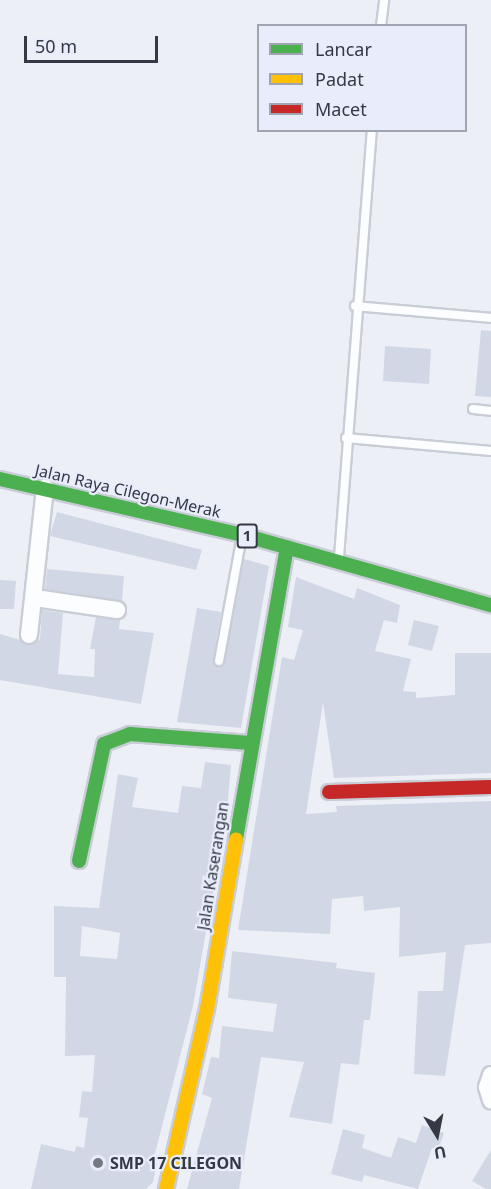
<!DOCTYPE html>
<style>
body{margin:0}
#map{position:relative;width:491px;height:1189px;overflow:hidden;background:#edeff7;font-family:"Noto Sans",sans-serif}
div>[style]{position:absolute}
.building>*{inset:0;background:#d2d7e6}
.roads{filter:drop-shadow(2px 0 #c9cdd6) drop-shadow(-2px 0 #c9cdd6) drop-shadow(0 2px #c9cdd6) drop-shadow(0 -2px #c9cdd6)}
.lane>*{height:8px;margin:-4px;padding:0 4px;transform-origin:4px;border-radius:4px;background:#fcfdfe}
.street>*{height:16px;margin:-8px;padding:0 8px;transform-origin:8px;border-radius:8px;background:#fcfdfe}
.fast>*{height:14px;margin:-7px;padding:0 7px;transform-origin:7px;border-radius:7px;background:#4caf50}
.slow>*{height:14px;margin:-7px;padding:0 7px;transform-origin:7px;border-radius:7px;background:#ffc107}
.jam>*{height:14px;margin:-7px;padding:0 7px;transform-origin:7px;border-radius:7px;background:#c62828}
.dots>*{width:16px;height:16px;translate:-50% -50%;box-sizing:border-box;border:3px solid #e9edfb;border-radius:50%}
span{translate:-50% -50%;white-space:nowrap;text-align:center;line-height:1.15;-webkit-text-stroke:4.5px #e9edfb;paint-order:stroke}
.shield-label span{padding:2px 4px;background:#e9edfb;border:2px solid;border-radius:4px;-webkit-text-stroke-width:0}
.shield-label{font-size:15px;color:#343945;font-weight:700}
.street-label{font-size:16px;color:#343945}
.poi-label{font-size:16px;color:#343945;font-weight:700}
.left{translate:0 -50%;text-align:left}
.legend{position:absolute;left:257px;top:24px;width:210px;height:108px;box-sizing:border-box;background:#e9edfb;border:2px solid #a1a5b2;margin:0;padding:8px 10px;list-style:none;font-size:18px;color:#343945}
.legend li{display:flex;align-items:center;gap:12px;height:30px}
.legend b{width:30px;border:2px solid #a1a5b2}
.north{position:absolute;left:407px;top:1105px;width:60px;height:60px;-webkit-text-stroke:4px #e9edfb;paint-order:stroke;rotate:170deg;font-size:16px;font-weight:700;line-height:24px;text-align:center;color:#343945}
.north::after{content:'';display:block;margin:auto;width:21px;height:27px;background:#343945;clip-path:polygon(50% 0,100% 100%,50% 72%,0 100%)}
.scale{position:absolute;left:24px;top:36px;width:134px;height:27px;box-sizing:border-box;border:3px solid #343945;border-top:0;padding-left:8px;font-size:18px;line-height:21px;white-space:nowrap;color:#343945;-webkit-text-stroke:4px #e9edfb;paint-order:stroke}
</style>
<div id="map">
<div class="building">
<i style="clip-path:polygon(481px 330px,491px 331px,491px 397px,475px 396px)"></i>
<i style="clip-path:polygon(385px 346px,431px 349px,429px 384px,383px 381px)"></i>
<i style="clip-path:polygon(57px 512px,202px 550px,196px 570px,50px 536px)"></i>
<i style="clip-path:polygon(244px 559px,269px 566px,241px 728px,177px 722px,197px 608px,221px 612px,213px 660px,222px 667px)"></i>
<i style="clip-path:polygon(47px 569px,124px 576px,122px 601px,45px 589px)"></i>
<i style="clip-path:polygon(296px 577px,354px 599px,357px 588px,400px 605px,397px 623px,384px 620px,375px 651px,411px 659px,403px 691px,416px 692px,416px 698px,455px 695px,455px 653px,491px 653px,491px 773px,334px 778px,323px 702px,306px 814px,337px 812px,336px 806px,491px 801px,491px 943px,465px 945px,445px 1076px,414px 1074px,415px 1048px,418px 991px,443px 991px,446px 952px,399px 957px,400px 907px,364px 911px,363px 896px,332px 899px,330px 934px,238px 930px,282px 657px,294px 660px,303px 630px,288px 627px)"></i>
<i style="clip-path:polygon(0 580px,16px 581px,14px 609px,0 609px)"></i>
<i style="clip-path:polygon(42px 610px,63px 613px,58px 674px,94px 677px,95px 649px,90px 649px,96px 617px,120px 620px,119px 629px,154px 633px,141px 704px,0 680px,0 634px,34px 644px,40px 639px)"></i>
<i style="clip-path:polygon(414px 620px,439px 626px,432px 651px,408px 645px)"></i>
<i style="clip-path:polygon(evenodd,205px 762px,231px 765px,227px 811px,193px 1006px,153px 1161px,157px 1163px,153px 1182px,146px 1189px,31px 1189px,41px 1144px,75px 1152px,76px 1146px,84px 1148px,88px 1118px,79px 1117px,82px 1091px,92px 1092px,95px 1055px,65px 1056px,66px 977px,54px 977px,54px 906px,99px 908px,118px 774px,138px 778px,132px 807px,178px 813px,182px 786px,201px 788px,205px 762px,82px 926px,120px 933px,117px 959px,80px 956px,82px 926px)"></i>
<i style="clip-path:polygon(232px 951px,337px 963px,336px 968px,375px 973px,370px 1020px,364px 1020px,359px 1065px,341px 1063px,332px 1124px,289px 1117px,304px 1062px,261px 1057px,239px 1189px,187px 1189px,212px 1098px,202px 1094px,211px 1057px,219px 1058px,222px 1026px,273px 1032px,277px 1004px,228px 998px)"></i>
<i style="clip-path:polygon(422px 1125px,444px 1133px,438px 1150px,432px 1148px,418px 1189px,364px 1175px,362px 1182px,331px 1174px,343px 1129px,365px 1135px,362px 1148px,391px 1158px,398px 1137px,416px 1143px)"></i>
<i style="clip-path:polygon(491px 1150px,491px 1189px,486px 1189px,472px 1181px)"></i>
</div>
<div class="roads">
<div class="lane">
<i style="left:381px;top:26px;width:26px;rotate:-83deg"></i>
<i style="left:355px;top:306px;width:137px;rotate:5deg"></i>
<i style="left:473px;top:409px;width:18px;rotate:6deg"></i>
<i style="left:346px;top:438px;width:146px;rotate:5.1deg"></i>
<i style="left:339px;top:557px;width:428px;rotate:-85.6deg"></i>
<i style="left:219px;top:661px;width:122px;rotate:-79.6deg"></i>
</div>
<div class="street">
<i style="left:35px;top:598px;width:83px;rotate:8.3deg"></i>
<i style="left:29px;top:635px;width:148px;rotate:-83.8deg"></i>
<i style="left:491px;top:1075px;width:13px;rotate:108deg"></i>
<i style="left:487px;top:1087px;width:14px;rotate:73deg"></i>
</div>
<div class="fast">
<i style="left:0;top:479px;width:249px;rotate:13deg"></i>
<i style="left:243px;top:535px;width:258px;rotate:15.8deg"></i>
<i style="left:236px;top:839px;width:296px;rotate:-80.1deg"></i>
<i style="left:79px;top:861px;width:120px;rotate:-77.9deg"></i>
<i style="left:104px;top:744px;width:28px;rotate:-21deg"></i>
<i style="left:130px;top:734px;width:120px;rotate:4.3deg"></i>
</div>
<div class="slow">
<i style="left:166px;top:1189px;width:185px;rotate:-77.2deg"></i>
<i style="left:207px;top:1009px;width:172px;rotate:-80.3deg"></i>
</div>
<div class="jam">
<i style="left:329px;top:792px;width:162px;rotate:-1.8deg"></i>
</div>
</div>
<div class="dots">
<i style="left:98px;top:1163px;background:#757983"></i>
</div>
<div class="shield-label">
<span style="left:247px;top:536px">1</span>
</div>
<div class="street-label">
<span style="left:128px;top:491px;rotate:13deg">Jalan Raya Cilegon-Merak</span>
<span style="left:213px;top:866px;rotate:-81deg">Jalan Kaserangan</span>
</div>
<div class="poi-label">
<span class="left" style="left:110px;top:1163px">SMP 17 CILEGON</span>
</div>
<ul class="legend">
<li><b style="height:8px;background:#4caf50"></b>Lancar</li>
<li><b style="height:8px;background:#ffc107"></b>Padat</li>
<li><b style="height:8px;background:#c62828"></b>Macet</li>
</ul>
<div class="north">U</div>
<div class="scale">50 m</div>
</div>
